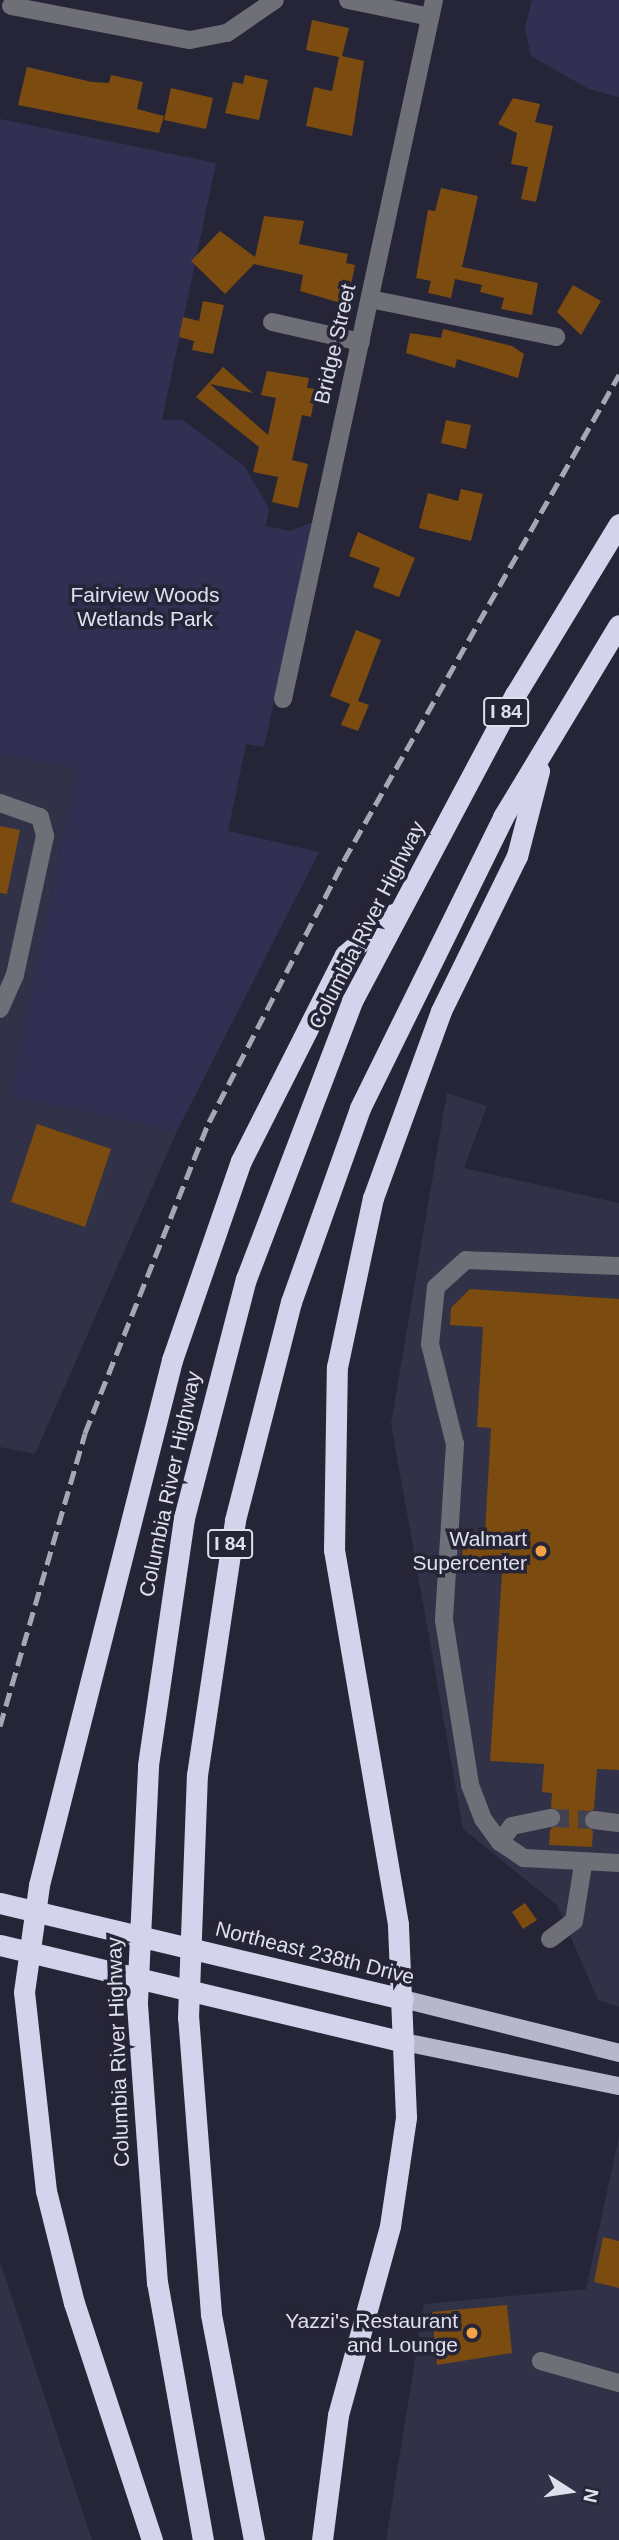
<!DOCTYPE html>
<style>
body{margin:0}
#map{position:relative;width:619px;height:2540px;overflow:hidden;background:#262537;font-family:Helvetica,sans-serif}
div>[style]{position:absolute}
.built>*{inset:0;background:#313147}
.green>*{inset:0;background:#323052}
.building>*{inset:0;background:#7b4b0f}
.minor-tunnel>*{height:18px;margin-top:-9px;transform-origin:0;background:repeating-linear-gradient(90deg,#424152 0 18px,transparent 0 27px)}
.minor>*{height:18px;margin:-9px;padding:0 9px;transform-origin:9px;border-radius:9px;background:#6f6f78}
.major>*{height:18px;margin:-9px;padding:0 9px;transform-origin:9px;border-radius:9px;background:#b6b7ca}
.highway>*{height:21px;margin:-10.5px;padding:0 10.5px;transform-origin:10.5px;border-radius:10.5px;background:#d3d3eb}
.rail>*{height:5px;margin-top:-2.5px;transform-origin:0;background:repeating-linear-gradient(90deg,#a6a6b4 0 14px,transparent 0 21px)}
.dots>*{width:19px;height:19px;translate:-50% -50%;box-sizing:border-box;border:4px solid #262537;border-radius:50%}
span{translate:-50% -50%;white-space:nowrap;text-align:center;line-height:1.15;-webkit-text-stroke:7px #262537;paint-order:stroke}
.shield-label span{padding:2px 5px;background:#262537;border:2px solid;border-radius:5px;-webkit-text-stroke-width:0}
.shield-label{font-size:19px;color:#e0e0ec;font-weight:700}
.street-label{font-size:21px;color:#e0e0ec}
.park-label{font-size:21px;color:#e0e0f3}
.poi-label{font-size:21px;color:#e0e0ec}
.right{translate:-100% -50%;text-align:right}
.north{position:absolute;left:535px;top:2456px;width:70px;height:70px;-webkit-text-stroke:5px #262537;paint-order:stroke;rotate:102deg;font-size:19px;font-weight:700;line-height:28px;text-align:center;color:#e0e0ec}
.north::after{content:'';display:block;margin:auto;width:24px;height:32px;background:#e0e0ec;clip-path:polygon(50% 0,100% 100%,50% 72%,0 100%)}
</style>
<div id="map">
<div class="built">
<i style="clip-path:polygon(0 753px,77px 770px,10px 1096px,177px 1131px,35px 1454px,0 1447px)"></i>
<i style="clip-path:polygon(447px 1093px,487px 1106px,464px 1168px,619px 1203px,619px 2007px,598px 2000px,557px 1905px,463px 1829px,391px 1423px)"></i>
<i style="clip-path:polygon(619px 2136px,619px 2540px,386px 2540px,424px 2304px,586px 2289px)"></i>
<i style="clip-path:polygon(0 2261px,92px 2540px,0 2540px)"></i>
</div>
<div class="green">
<i style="clip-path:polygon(532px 0,619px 0,619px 97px,589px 89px,531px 56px,525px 28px)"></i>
<i style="clip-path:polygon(0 119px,216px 163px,162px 420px,183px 420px,244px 466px,269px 508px,266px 526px,290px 531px,313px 522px,264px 747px,246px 744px,228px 831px,319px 852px,177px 1131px,10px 1096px,77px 770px,0 753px)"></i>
</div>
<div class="building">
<i style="clip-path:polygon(312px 20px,349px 28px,342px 56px,364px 61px,352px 136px,306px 126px,314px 87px,332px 91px,339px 57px,306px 50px)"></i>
<i style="clip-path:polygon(27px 67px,92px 82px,109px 83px,111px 75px,143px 82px,137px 109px,164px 116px,159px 133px,18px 105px)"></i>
<i style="clip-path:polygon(245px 75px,268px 80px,259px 120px,225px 113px,233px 82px,243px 84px)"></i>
<i style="clip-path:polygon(171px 88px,213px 98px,206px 129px,164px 120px)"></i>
<i style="clip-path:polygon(513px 98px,540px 104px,535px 122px,553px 126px,536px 202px,521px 199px,528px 167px,511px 164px,517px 133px,498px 124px)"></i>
<i style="clip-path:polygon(441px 188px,478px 196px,462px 267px,538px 283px,532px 315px,501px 309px,504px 298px,480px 292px,482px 285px,455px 279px,451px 298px,428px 293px,431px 281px,416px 278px,428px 210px,435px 211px)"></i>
<i style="clip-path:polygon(264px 216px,304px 221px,299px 244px,348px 254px,346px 263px,355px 265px,347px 305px,300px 291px,303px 275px,254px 264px,225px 294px,191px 261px,220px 231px,255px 257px)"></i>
<i style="clip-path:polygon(573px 285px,601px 301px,581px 335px,557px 312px)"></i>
<i style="clip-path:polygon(203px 301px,224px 305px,213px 354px,192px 350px,194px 341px,179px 337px,183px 317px,199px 321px)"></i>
<i style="clip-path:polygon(443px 329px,512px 346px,524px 354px,518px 378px,457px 359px,455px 368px,406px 353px,410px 333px,441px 338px)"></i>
<i style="clip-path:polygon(223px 367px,253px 393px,210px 384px,268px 435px,276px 398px,261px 395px,267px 371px,309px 378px,307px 388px,316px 389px,311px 417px,302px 415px,292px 460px,308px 464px,298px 508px,272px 502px,278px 477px,253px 472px,259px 447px,196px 397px)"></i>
<i style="clip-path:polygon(446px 420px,471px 425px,466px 449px,441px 443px)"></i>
<i style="clip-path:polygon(461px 489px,483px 494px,471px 541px,419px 528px,428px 493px,458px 501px)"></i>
<i style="clip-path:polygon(358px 532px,415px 558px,399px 597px,373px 587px,380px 568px,349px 556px)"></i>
<i style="clip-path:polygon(356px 630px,381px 640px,358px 701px,369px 705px,358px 731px,341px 725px,350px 704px,330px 696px)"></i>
<i style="clip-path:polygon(0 826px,20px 830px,7px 894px,0 893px)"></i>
<i style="clip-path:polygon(37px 1124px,111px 1149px,85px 1227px,11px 1202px)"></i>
<i style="clip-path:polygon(470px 1289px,619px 1299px,619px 1770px,597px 1769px,594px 1809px,583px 1819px,593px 1831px,592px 1847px,549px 1845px,550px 1830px,562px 1816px,551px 1807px,552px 1793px,542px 1792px,544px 1764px,490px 1761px,502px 1573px,461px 1571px,464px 1531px,485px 1532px,491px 1428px,477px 1427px,483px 1327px,450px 1325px,451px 1308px)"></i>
<i style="clip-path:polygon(525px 1903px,537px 1920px,523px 1929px,512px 1912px)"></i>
<i style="clip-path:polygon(603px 2237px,619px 2241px,619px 2288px,594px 2282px)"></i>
<i style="clip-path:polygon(507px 2305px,512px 2353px,437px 2365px,432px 2312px)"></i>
</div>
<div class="minor-tunnel">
<i style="left:551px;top:1818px;width:43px;rotate:2.7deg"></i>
</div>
<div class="minor">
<i style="left:348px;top:0;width:84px;rotate:11.7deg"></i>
<i style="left:11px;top:6px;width:182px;rotate:10.8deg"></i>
<i style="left:190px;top:40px;width:38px;rotate:-11deg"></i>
<i style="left:227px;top:33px;width:58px;rotate:-34.5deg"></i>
<i style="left:370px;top:299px;width:190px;rotate:11.5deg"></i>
<i style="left:272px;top:322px;width:91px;rotate:12.7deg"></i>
<i style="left:283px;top:699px;width:715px;rotate:-77.81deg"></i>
<i style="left:0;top:803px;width:42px;rotate:19.3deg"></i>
<i style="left:40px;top:817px;width:20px;rotate:75deg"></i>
<i style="left:45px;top:836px;width:142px;rotate:102.2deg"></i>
<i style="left:15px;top:975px;width:37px;rotate:114deg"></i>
<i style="left:619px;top:1266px;width:153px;rotate:-177.8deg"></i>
<i style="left:466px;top:1260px;width:40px;rotate:138deg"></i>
<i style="left:436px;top:1287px;width:57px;rotate:96deg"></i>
<i style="left:430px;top:1344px;width:103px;rotate:76deg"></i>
<i style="left:455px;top:1444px;width:176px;rotate:93.6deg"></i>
<i style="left:444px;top:1620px;width:167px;rotate:81deg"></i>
<i style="left:470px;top:1785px;width:36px;rotate:69deg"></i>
<i style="left:483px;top:1819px;width:29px;rotate:54deg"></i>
<i style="left:500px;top:1842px;width:29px;rotate:34deg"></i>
<i style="left:524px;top:1858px;width:95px;rotate:3deg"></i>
<i style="left:594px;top:1820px;width:25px;rotate:7deg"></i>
<i style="left:500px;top:1842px;width:20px;rotate:-53deg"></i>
<i style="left:512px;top:1826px;width:40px;rotate:-12deg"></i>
<i style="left:550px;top:1939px;width:30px;rotate:-37deg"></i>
<i style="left:574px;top:1921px;width:57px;rotate:-80.9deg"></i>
<i style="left:541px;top:2361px;width:81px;rotate:15.8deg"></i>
</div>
<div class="major">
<i style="left:403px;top:1999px;width:223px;rotate:14deg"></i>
<i style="left:404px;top:2042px;width:219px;rotate:11.6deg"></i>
</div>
<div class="highway">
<i style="left:0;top:1903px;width:414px;rotate:13.4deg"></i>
<i style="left:0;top:1945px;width:415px;rotate:13.5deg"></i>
<i style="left:152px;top:2540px;width:250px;rotate:-108.2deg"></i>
<i style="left:74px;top:2303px;width:115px;rotate:-104deg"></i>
<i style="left:46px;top:2191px;width:200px;rotate:-96.3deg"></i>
<i style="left:24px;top:1992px;width:108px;rotate:-82deg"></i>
<i style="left:39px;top:1885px;width:542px;rotate:-75.78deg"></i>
<i style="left:172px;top:1360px;width:211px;rotate:-70.9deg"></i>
<i style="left:241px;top:1161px;width:231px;rotate:-63.2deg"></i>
<i style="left:345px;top:955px;width:63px;rotate:-40.5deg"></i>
<i style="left:203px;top:2540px;width:261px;rotate:-100.1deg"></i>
<i style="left:157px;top:2283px;width:283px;rotate:-94.1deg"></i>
<i style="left:137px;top:2001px;width:236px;rotate:-87.3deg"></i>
<i style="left:148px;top:1765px;width:250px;rotate:-81.7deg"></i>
<i style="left:184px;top:1518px;width:247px;rotate:-75.5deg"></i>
<i style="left:246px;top:1279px;width:298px;rotate:-69.1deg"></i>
<i style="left:352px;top:1001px;width:347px;rotate:-62deg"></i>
<i style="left:515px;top:695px;width:200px;rotate:-58.7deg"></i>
<i style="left:254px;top:2540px;width:230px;rotate:-100.8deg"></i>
<i style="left:211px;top:2314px;width:297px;rotate:-94.4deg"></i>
<i style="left:188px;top:2018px;width:243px;rotate:-87.9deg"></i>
<i style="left:197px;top:1775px;width:258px;rotate:-81.5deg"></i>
<i style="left:235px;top:1520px;width:225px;rotate:-75.6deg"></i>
<i style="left:291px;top:1302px;width:206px;rotate:-70.4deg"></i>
<i style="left:360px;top:1108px;width:324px;rotate:-63.8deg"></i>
<i style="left:503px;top:817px;width:224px;rotate:-58.9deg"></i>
<i style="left:322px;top:2540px;width:126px;rotate:-82.7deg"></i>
<i style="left:338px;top:2415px;width:196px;rotate:-74.6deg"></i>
<i style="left:390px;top:2226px;width:110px;rotate:-81.6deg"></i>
<i style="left:406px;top:2117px;width:193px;rotate:-92.4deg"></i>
<i style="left:398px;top:1924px;width:379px;rotate:-99.7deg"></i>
<i style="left:334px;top:1550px;width:183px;rotate:-89.1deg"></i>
<i style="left:337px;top:1367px;width:173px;rotate:-78deg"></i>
<i style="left:373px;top:1198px;width:199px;rotate:-70deg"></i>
<i style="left:441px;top:1011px;width:173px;rotate:-63.9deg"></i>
<i style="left:517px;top:856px;width:88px;rotate:-75.5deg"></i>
</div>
<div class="rail">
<i style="left:0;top:1726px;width:305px;rotate:-73.8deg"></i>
<i style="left:85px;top:1433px;width:335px;rotate:-68.3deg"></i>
<i style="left:209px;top:1122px;width:295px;rotate:-62.7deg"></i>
<i style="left:344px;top:860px;width:558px;rotate:-60.45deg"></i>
</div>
<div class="dots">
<i style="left:541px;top:1551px;background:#f5a346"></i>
<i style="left:472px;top:2333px;background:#f5a346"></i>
</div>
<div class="shield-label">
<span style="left:506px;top:712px">I 84</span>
<span style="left:230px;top:1544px">I 84</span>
</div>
<div class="street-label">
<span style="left:335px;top:344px;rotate:-77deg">Bridge Street</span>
<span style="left:367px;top:925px;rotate:-63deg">Columbia River Highway</span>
<span style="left:170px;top:1484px;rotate:-78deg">Columbia River Highway</span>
<span style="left:315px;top:1953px;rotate:14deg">Northeast 238th Drive</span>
<span style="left:118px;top:2052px;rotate:-92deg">Columbia River Highway</span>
</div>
<div class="park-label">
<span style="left:145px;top:607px">Fairview Woods<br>Wetlands Park</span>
</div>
<div class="poi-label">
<span class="right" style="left:527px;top:1551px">Walmart<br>Supercenter</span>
<span class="right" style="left:458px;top:2333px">Yazzi's Restaurant<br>and Lounge</span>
</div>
<div class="north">N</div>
</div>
